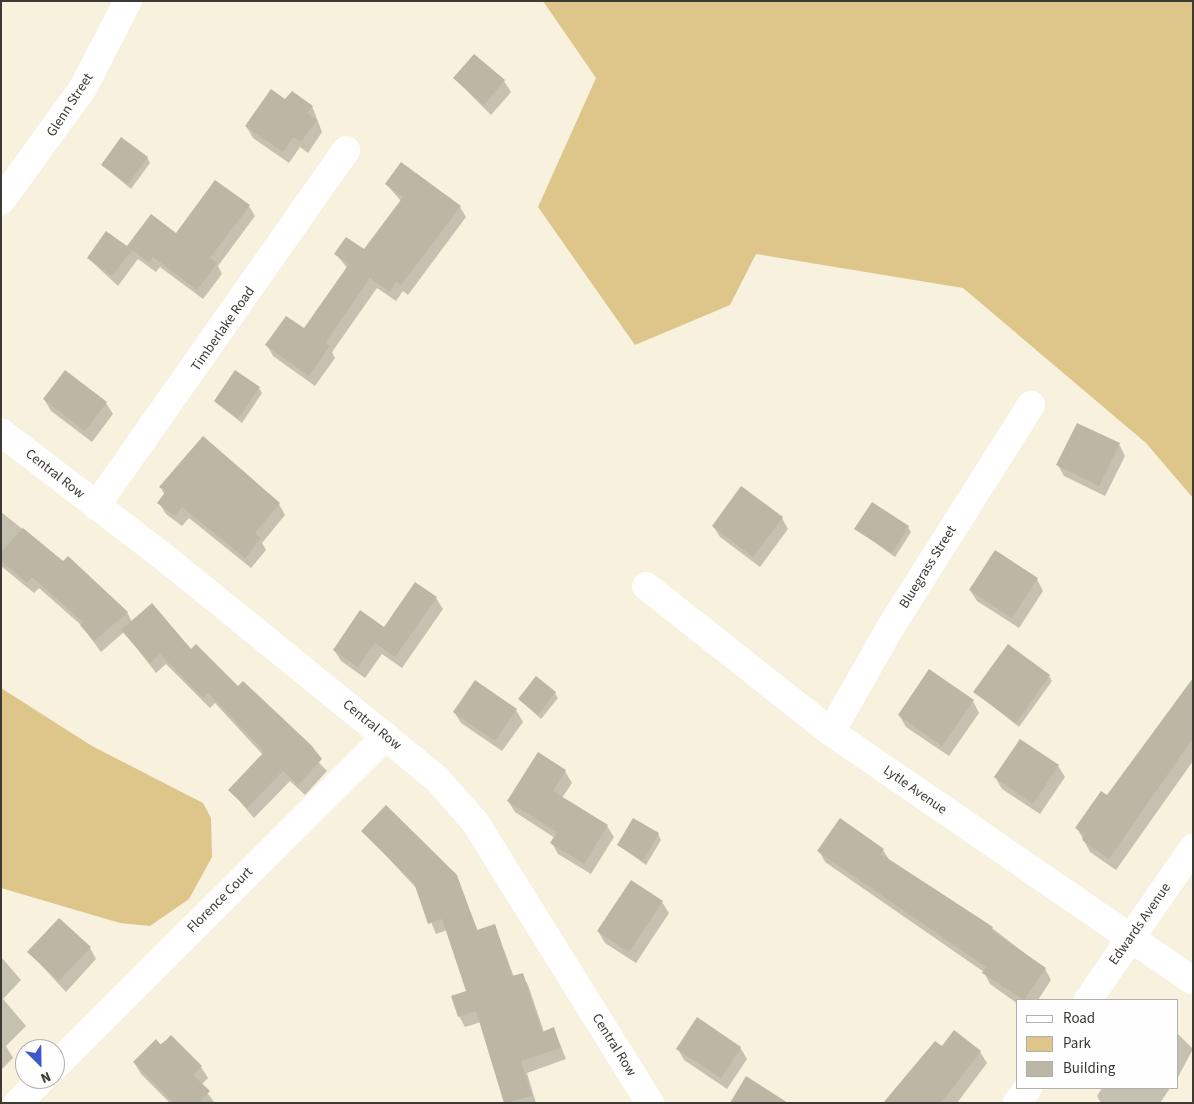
<!DOCTYPE html>
<style>
body{margin:0}
#map{position:relative;width:1194px;height:1104px;overflow:hidden;background:#f8f1de;font-family:"Source Sans 3",sans-serif}
div>[style]{position:absolute}
.green>*{inset:0;background:#dec68a}
.shadow>*{inset:0;background:#0003}
.building>*{inset:0;background:#bdb6a5}
.minor>*{height:28px;margin:-14px;padding:0 14px;transform-origin:14px;border-radius:14px;background:#fff}
span{translate:-50% -50%;white-space:nowrap;text-align:center;line-height:1.15;-webkit-text-stroke:4px #fefefe;paint-order:stroke}
.street-label{font-size:14px;color:#3d3a33}
.frame{position:absolute;inset:0;border:2px solid #3d3a33;pointer-events:none}
.legend{position:absolute;left:1016px;top:999px;width:162px;height:90px;box-sizing:border-box;background:#fefefe;border:1px solid #b1b0ad;margin:0;padding:6px 9px;list-style:none;font-size:15px;color:#3d3a33}
.legend li{display:flex;align-items:center;gap:10px;height:25px}
.legend b{width:25px;border:1px solid #b1b0ad}
.north{position:absolute;left:15px;top:1039px;width:50px;height:50px;box-sizing:border-box;background:#fefefe;border:1px solid #b1b0ad;border-radius:50%;rotate:157deg;font-size:14px;font-weight:700;line-height:20px;text-align:center;color:#3d3a33}
.north::after{content:'';display:block;margin:auto;width:18px;height:22px;background:#3d58ca;clip-path:polygon(50% 0,100% 100%,50% 72%,0 100%)}
</style>
<div id="map">
<div class="green">
<i style="clip-path:polygon(543px 1px,1193px 1px,1193px 498px,1146px 443px,963px 288px,756px 254px,730px 305px,635px 345px,538px 207px,596px 78px)"></i>
<i style="clip-path:polygon(1px 688px,92px 746px,203px 803px,211px 818px,212px 857px,189px 899px,150px 926px,120px 923px,1px 888px)"></i>
</div>
<div class="shadow">
<i style="clip-path:polygon(454px 78px,504px 81px,511px 92px,491px 115px)"></i>
<i style="clip-path:polygon(286px 101px,312px 106px,322px 132px,308px 153px,300px 147px,289px 163px,253px 138px,246px 126px)"></i>
<i style="clip-path:polygon(147px 157px,150px 163px,131px 189px,102px 165px)"></i>
<i style="clip-path:polygon(386px 184px,460px 207px,466px 217px,408px 295px,403px 291px,396px 301px,377px 288px,332px 352px,335px 358px,315px 386px,273px 356px,267px 345px,304px 330px,347px 268px,336px 254px,364px 251px,401px 201px)"></i>
<i style="clip-path:polygon(249px 206px,255px 216px,218px 266px,222px 274px,203px 299px,160px 267px,156px 272px,138px 259px,118px 286px,88px 258px,177px 234px)"></i>
<i style="clip-path:polygon(259px 388px,262px 393px,242px 423px,215px 402px)"></i>
<i style="clip-path:polygon(44px 399px,106px 403px,113px 414px,92px 442px,51px 411px)"></i>
<i style="clip-path:polygon(1119px 444px,1125px 456px,1105px 496px,1064px 476px,1058px 465px)"></i>
<i style="clip-path:polygon(160px 487px,279px 504px,285px 515px,262px 543px,266px 550px,251px 568px,189px 518px,182px 526px,166px 514px,159px 503px,165px 495px)"></i>
<i style="clip-path:polygon(1px 512px,127px 612px,132px 622px,191px 651px,238px 688px,243px 683px,327px 771px,305px 795px,290px 781px,254px 818px,230px 790px,263px 755px,215px 703px,210px 708px,166px 664px,156px 673px,124px 632px,101px 652px,81px 625px,39px 588px,34px 593px,1px 566px)"></i>
<i style="clip-path:polygon(782px 518px,788px 529px,760px 567px,720px 537px,713px 526px)"></i>
<i style="clip-path:polygon(908px 527px,911px 532px,895px 557px,856px 529px)"></i>
<i style="clip-path:polygon(1037px 579px,1043px 591px,1019px 628px,977px 601px,970px 590px)"></i>
<i style="clip-path:polygon(436px 598px,443px 609px,402px 668px,382px 654px,365px 678px,341px 661px,334px 650px,384px 628px)"></i>
<i style="clip-path:polygon(1049px 676px,1052px 681px,1019px 727px,975px 692px)"></i>
<i style="clip-path:polygon(1193px 680px,1193px 761px,1116px 870px,1090px 852px,1077px 828px,1107px 797px)"></i>
<i style="clip-path:polygon(555px 693px,558px 698px,541px 719px,519px 699px)"></i>
<i style="clip-path:polygon(973px 701px,979px 713px,949px 756px,906px 727px,899px 715px)"></i>
<i style="clip-path:polygon(516px 710px,523px 722px,502px 751px,461px 723px,454px 712px)"></i>
<i style="clip-path:polygon(1058px 766px,1065px 777px,1040px 814px,1002px 789px,995px 777px)"></i>
<i style="clip-path:polygon(565px 771px,572px 783px,562px 798px,607px 826px,614px 837px,591px 874px,558px 854px,552px 843px,555px 838px,515px 812px,508px 801px)"></i>
<i style="clip-path:polygon(363px 831px,456px 876px,478px 931px,495px 926px,514px 977px,522px 974px,528px 985px,544px 1032px,554px 1029px,566px 1059px,527px 1073px,536px 1103px,505px 1103px,481px 1022px,465px 1027px,459px 1016px,467px 992px,447px 930px,436px 934px,418px 890px)"></i>
<i style="clip-path:polygon(658px 834px,661px 840px,646px 865px,618px 845px)"></i>
<i style="clip-path:polygon(883px 850px,890px 861px,992px 928px,1045px 969px,1051px 980px,1038px 1000px,1018px 1000px,1018px 1004px,990px 984px,984px 972px,825px 862px,819px 851px)"></i>
<i style="clip-path:polygon(662px 902px,669px 913px,636px 963px,605px 943px,598px 931px)"></i>
<i style="clip-path:polygon(90px 948px,96px 959px,66px 992px,29px 952px)"></i>
<i style="clip-path:polygon(1px 957px,21px 980px,3px 999px,26px 1026px,6px 1046px,13px 1058px,1px 1070px)"></i>
<i style="clip-path:polygon(1178px 1034px,1193px 1049px,1178px 1077px)"></i>
<i style="clip-path:polygon(171px 1037px,201px 1067px,208px 1078px,201px 1085px,215px 1103px,170px 1103px,141px 1074px,134px 1062px)"></i>
<i style="clip-path:polygon(740px 1047px,747px 1059px,727px 1089px,684px 1060px,678px 1049px)"></i>
<i style="clip-path:polygon(942px 1048px,980px 1052px,987px 1063px,957px 1103px,885px 1103px)"></i>
<i style="clip-path:polygon(1102px 1088px,1170px 1088px,1160px 1103px,1101px 1103px,1097px 1096px)"></i>
</div>
<div class="building">
<i style="clip-path:polygon(474px 54px,505px 80px,484px 105px,453px 78px)"></i>
<i style="clip-path:polygon(271px 89px,285px 99px,292px 91px,313px 106px,307px 113px,317px 120px,301px 142px,293px 137px,283px 152px,245px 126px)"></i>
<i style="clip-path:polygon(121px 137px,148px 157px,128px 184px,101px 165px)"></i>
<i style="clip-path:polygon(401px 162px,461px 206px,401px 285px,396px 281px,390px 292px,370px 278px,325px 343px,330px 346px,309px 376px,265px 345px,286px 316px,304px 328px,349px 264px,334px 254px,346px 237px,364px 249px,403px 197px,385px 184px)"></i>
<i style="clip-path:polygon(215px 180px,250px 205px,210px 258px,217px 263px,197px 290px,153px 257px,149px 262px,132px 250px,112px 276px,87px 258px,106px 231px,127px 246px,151px 214px,176px 233px)"></i>
<i style="clip-path:polygon(65px 370px,107px 402px,85px 431px,43px 399px)"></i>
<i style="clip-path:polygon(235px 370px,260px 387px,238px 418px,214px 401px)"></i>
<i style="clip-path:polygon(1077px 423px,1120px 443px,1099px 486px,1056px 465px)"></i>
<i style="clip-path:polygon(203px 436px,280px 503px,255px 533px,261px 538px,245px 558px,182px 507px,175px 516px,157px 503px,166px 491px,159px 487px)"></i>
<i style="clip-path:polygon(741px 486px,783px 517px,753px 557px,712px 526px)"></i>
<i style="clip-path:polygon(872px 502px,909px 526px,892px 553px,854px 529px)"></i>
<i style="clip-path:polygon(23px 528px,63px 561px,68px 556px,128px 612px,94px 641px,80px 625px,83px 622px,32px 577px,27px 583px,1px 561px,1px 552px)"></i>
<i style="clip-path:polygon(995px 550px,1038px 578px,1012px 618px,969px 590px)"></i>
<i style="clip-path:polygon(415px 582px,437px 597px,395px 657px,375px 643px,358px 667px,333px 650px,360px 610px,384px 627px)"></i>
<i style="clip-path:polygon(152px 603px,191px 649px,196px 644px,238px 686px,243px 681px,311px 745px,322px 759px,298px 785px,283px 771px,247px 808px,228px 790px,263px 753px,261px 748px,208px 693px,203px 698px,160px 654px,150px 663px,121px 630px)"></i>
<i style="clip-path:polygon(1008px 644px,1050px 675px,1016px 723px,973px 692px)"></i>
<i style="clip-path:polygon(929px 669px,974px 700px,942px 746px,898px 715px)"></i>
<i style="clip-path:polygon(536px 676px,556px 692px,538px 715px,518px 699px)"></i>
<i style="clip-path:polygon(1193px 678px,1193px 738px,1109px 859px,1082px 840px,1085px 835px,1075px 828px,1101px 791px,1107px 795px)"></i>
<i style="clip-path:polygon(475px 680px,517px 709px,495px 741px,453px 712px)"></i>
<i style="clip-path:polygon(1020px 739px,1059px 765px,1033px 804px,994px 777px)"></i>
<i style="clip-path:polygon(538px 752px,566px 770px,553px 791px,608px 825px,584px 864px,550px 843px,557px 832px,507px 801px)"></i>
<i style="clip-path:polygon(386px 805px,457px 875px,477px 930px,495px 924px,512px 976px,523px 973px,542px 1032px,554px 1027px,561px 1048px,521px 1061px,532px 1096px,504px 1103px,476px 1011px,458px 1017px,451px 996px,466px 991px,442px 919px,428px 924px,414px 883px,361px 831px)"></i>
<i style="clip-path:polygon(633px 818px,659px 833px,643px 861px,617px 845px)"></i>
<i style="clip-path:polygon(840px 818px,884px 849px,881px 854px,993px 927px,991px 930px,1046px 968px,1024px 1000px,982px 973px,986px 967px,817px 851px)"></i>
<i style="clip-path:polygon(631px 880px,663px 901px,629px 952px,597px 931px)"></i>
<i style="clip-path:polygon(59px 918px,91px 947px,59px 981px,27px 952px)"></i>
<i style="clip-path:polygon(697px 1017px,741px 1047px,721px 1078px,676px 1049px)"></i>
<i style="clip-path:polygon(954px 1030px,981px 1051px,941px 1103px,883px 1103px,935px 1041px,942px 1046px)"></i>
<i style="clip-path:polygon(171px 1035px,202px 1066px,193px 1075px,210px 1091px,198px 1103px,174px 1103px,133px 1062px,156px 1039px,161px 1045px)"></i>
<i style="clip-path:polygon(746px 1076px,788px 1103px,730px 1103px)"></i>
</div>
<div class="minor">
<i style="left:1px;top:201px;width:140px;rotate:-54deg"></i>
<i style="left:83px;top:88px;width:98px;rotate:-62.7deg"></i>
<i style="left:1px;top:432px;width:212px;rotate:37.5deg"></i>
<i style="left:169px;top:561px;width:345px;rotate:39.1deg"></i>
<i style="left:437px;top:779px;width:57px;rotate:48.5deg"></i>
<i style="left:475px;top:822px;width:331px;rotate:58.1deg"></i>
<i style="left:96px;top:506px;width:435px;rotate:-54.9deg"></i>
<i style="left:646px;top:586px;width:236px;rotate:38.3deg"></i>
<i style="left:831px;top:732px;width:439px;rotate:34.5deg"></i>
<i style="left:831px;top:732px;width:120px;rotate:-60.4deg"></i>
<i style="left:890px;top:628px;width:264px;rotate:-57.7deg"></i>
<i style="left:1088px;top:1000px;width:185px;rotate:-55.4deg"></i>
<i style="left:55px;top:1066px;width:467px;rotate:-44.9deg"></i>
<i style="left:18px;top:1103px;width:34px;rotate:-45deg"></i>
<i style="left:1017px;top:1103px;width:19px;rotate:-54deg"></i>
</div>
<div class="street-label">
<span style="left:70px;top:105px;rotate:-57deg">Glenn Street</span>
<span style="left:223px;top:329px;rotate:-55deg">Timberlake Road</span>
<span style="left:55px;top:474px;rotate:38deg">Central Row</span>
<span style="left:928px;top:567px;rotate:-58deg">Bluegrass Street</span>
<span style="left:372px;top:725px;rotate:39deg">Central Row</span>
<span style="left:915px;top:790px;rotate:35deg">Lytle Avenue</span>
<span style="left:220px;top:900px;rotate:-45deg">Florence Court</span>
<span style="left:1140px;top:924px;rotate:-55deg">Edwards Avenue</span>
<span style="left:614px;top:1045px;rotate:58deg">Central Row</span>
</div>
<div class="frame"></div>
<ul class="legend">
<li><b style="height:6px;background:#fff"></b>Road</li>
<li><b style="height:14px;background:#dec68a"></b>Park</li>
<li><b style="height:14px;background:#bdb6a5"></b>Building</li>
</ul>
<div class="north">N</div>
</div>
